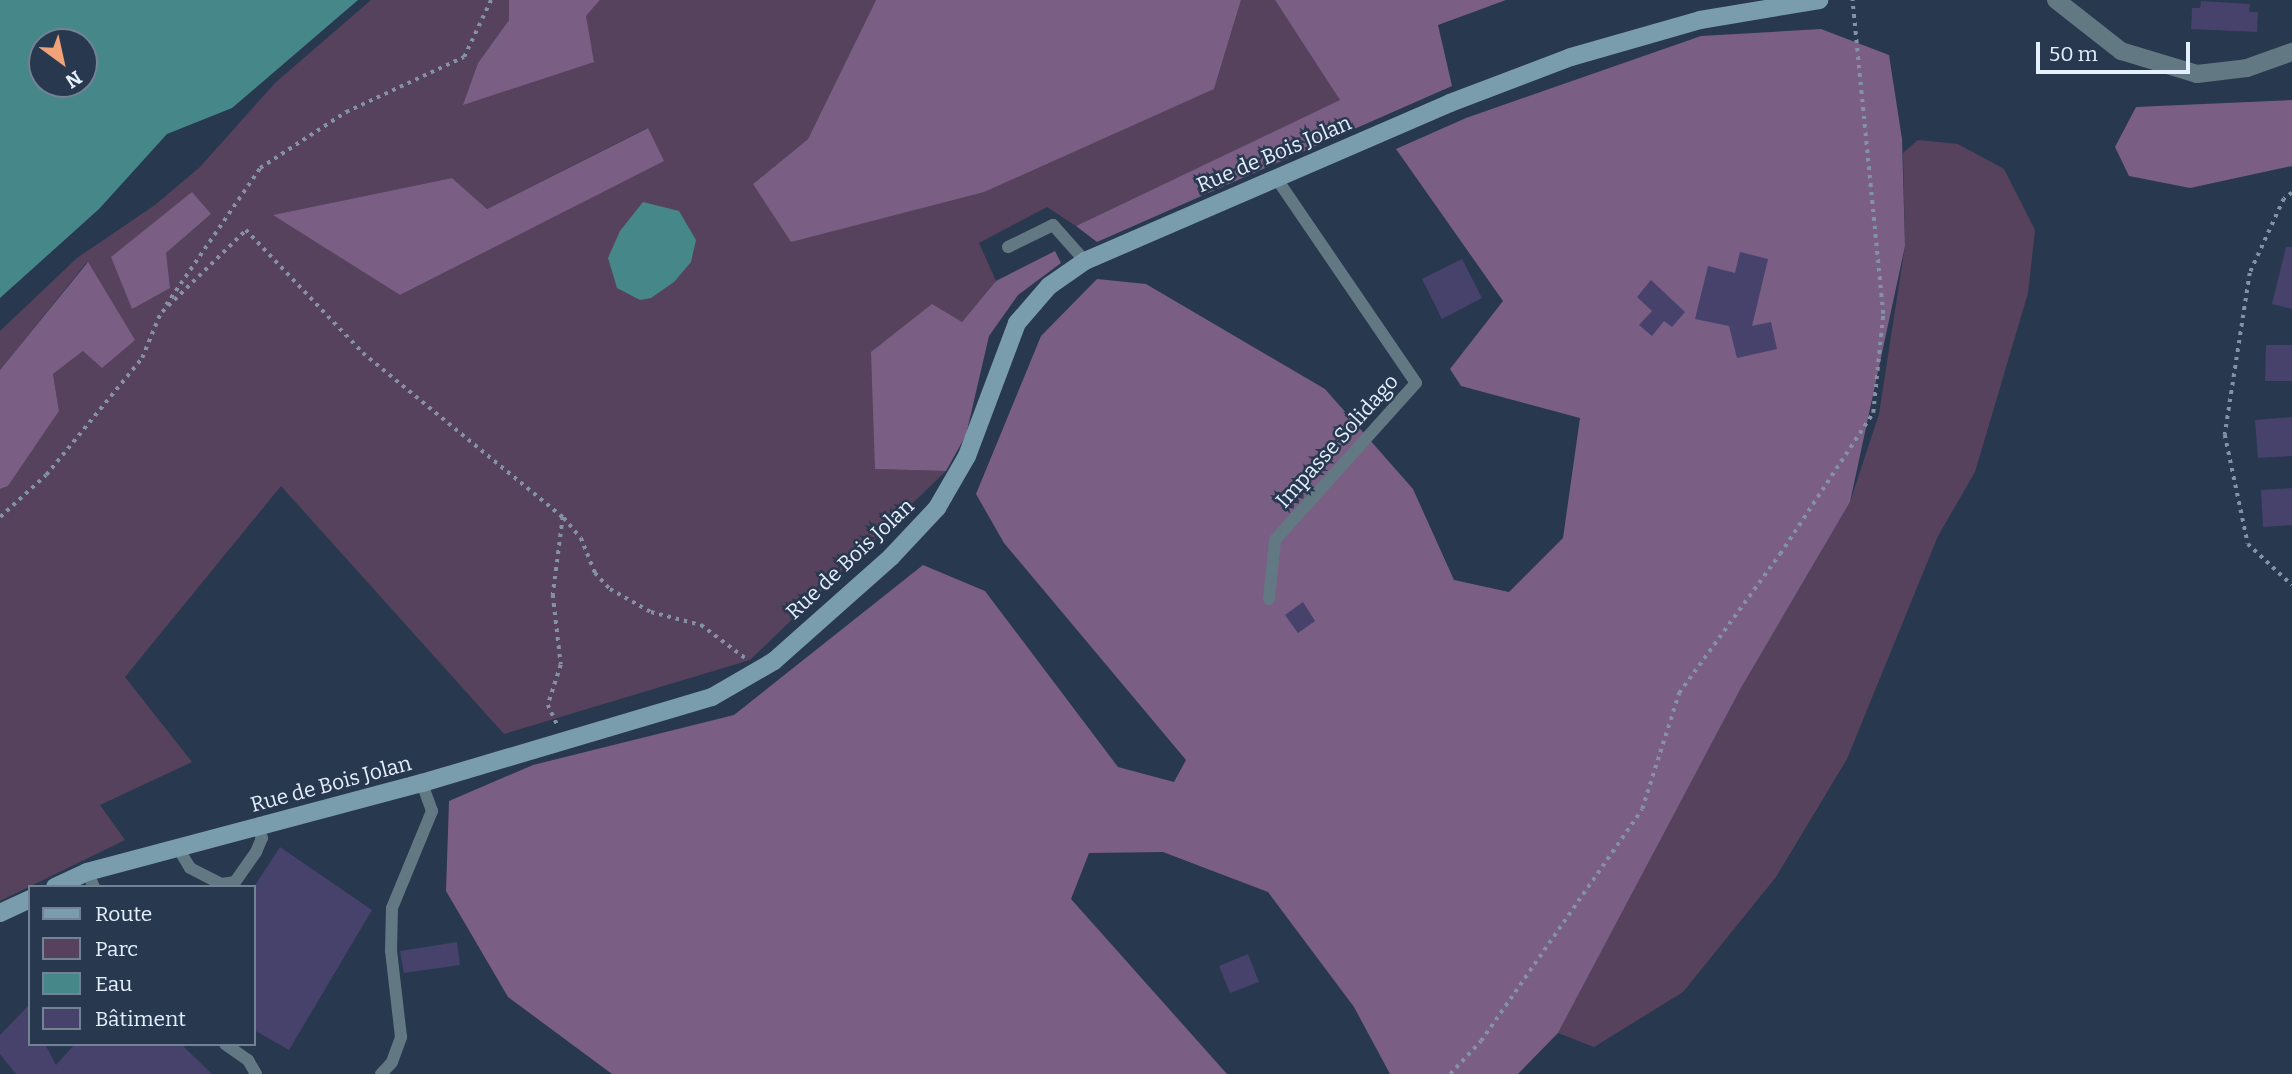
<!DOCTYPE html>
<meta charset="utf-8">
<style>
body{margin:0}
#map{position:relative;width:2292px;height:1074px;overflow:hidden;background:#28384f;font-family:Bitter,serif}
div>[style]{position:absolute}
.green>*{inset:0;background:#57425d}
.forest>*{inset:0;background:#7b5e84}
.water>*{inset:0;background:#468889}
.building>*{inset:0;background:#46426b}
.path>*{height:3.5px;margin-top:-1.75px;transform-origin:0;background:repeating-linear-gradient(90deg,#8492a5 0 3.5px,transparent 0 8.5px)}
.lane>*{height:12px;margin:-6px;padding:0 6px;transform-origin:6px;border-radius:6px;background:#627983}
.street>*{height:18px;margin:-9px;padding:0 9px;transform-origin:9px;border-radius:9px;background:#627983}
.secondary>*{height:18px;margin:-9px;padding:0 9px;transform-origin:9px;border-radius:9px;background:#799dad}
span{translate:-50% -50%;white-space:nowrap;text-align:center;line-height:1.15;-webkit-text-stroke:5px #28384f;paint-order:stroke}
.street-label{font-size:21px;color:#e5f0ff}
.legend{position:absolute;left:28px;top:885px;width:228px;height:161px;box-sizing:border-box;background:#28384f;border:2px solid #748295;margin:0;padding:9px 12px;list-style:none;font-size:21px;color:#e5f0ff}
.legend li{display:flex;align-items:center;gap:14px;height:35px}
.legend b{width:35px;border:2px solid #748295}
.north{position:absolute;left:28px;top:28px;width:70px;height:70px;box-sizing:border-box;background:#28384f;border:2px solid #748295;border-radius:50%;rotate:147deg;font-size:19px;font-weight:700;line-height:28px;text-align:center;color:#e5f0ff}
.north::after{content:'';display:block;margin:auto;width:24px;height:32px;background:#f0a279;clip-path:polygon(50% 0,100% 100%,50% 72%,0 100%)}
.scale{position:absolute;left:2036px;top:42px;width:154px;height:32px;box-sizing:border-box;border:4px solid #e5f0ff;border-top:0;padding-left:9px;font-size:21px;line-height:24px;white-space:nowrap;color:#e5f0ff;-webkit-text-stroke:5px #28384f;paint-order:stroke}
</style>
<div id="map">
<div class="green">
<i style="clip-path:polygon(evenodd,371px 0,509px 0,509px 20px,478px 63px,464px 105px,586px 16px,600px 0,876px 0,808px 139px,753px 184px,1214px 89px,1241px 0,1275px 0,1341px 100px,1076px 226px,1047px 207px,979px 243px,996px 281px,962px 322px,875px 469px,946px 471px,750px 660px,504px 734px,281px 486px,125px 677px,192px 762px,100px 805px,125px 840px,0 901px,0 489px,8px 486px,59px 411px,53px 374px,83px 351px,87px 262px,0 370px,0 331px,77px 258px,155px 205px,200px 167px,275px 83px,371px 0,647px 128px,663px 161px,400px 295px,274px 215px,452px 178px,487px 209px,647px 128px,371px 0,211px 214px,166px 253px,132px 309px,112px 257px,211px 214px)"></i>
<i style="clip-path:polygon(1918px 140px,1958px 144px,2004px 169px,2035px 230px,2028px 293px,1975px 472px,1938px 536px,1847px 759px,1776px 877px,1683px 992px,1594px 1047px,1558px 1033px,1741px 688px,1850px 502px,1879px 414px,1905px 246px,1903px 153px)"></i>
</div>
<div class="forest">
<i style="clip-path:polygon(509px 0,600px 0,586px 16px,594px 62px,463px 105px,478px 63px,509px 20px)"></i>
<i style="clip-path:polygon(876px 0,1241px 0,1214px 89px,984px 192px,791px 242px,753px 184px,808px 139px)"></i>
<i style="clip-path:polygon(1275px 0,1506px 0,1438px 25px,1452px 86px,1097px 242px,1076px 226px,1340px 100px)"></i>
<i style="clip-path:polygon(1821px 29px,1889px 55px,1902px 139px,1905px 246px,1850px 502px,1741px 688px,1558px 1033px,1518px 1074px,1390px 1074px,1354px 1007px,1268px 892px,1163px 852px,1089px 853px,1071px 899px,1227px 1074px,612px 1074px,508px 997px,446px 891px,449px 801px,533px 765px,734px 715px,923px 565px,985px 591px,1118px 767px,1174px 782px,1186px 760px,1004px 543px,976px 494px,1041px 336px,1097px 279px,1146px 284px,1325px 389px,1413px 489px,1454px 580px,1509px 592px,1563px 538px,1580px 418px,1461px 386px,1450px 369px,1503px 301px,1396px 149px,1466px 118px,1701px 36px)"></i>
<i style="clip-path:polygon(2292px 100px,2292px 166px,2190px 188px,2129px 176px,2115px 147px,2136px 107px)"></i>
<i style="clip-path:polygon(648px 128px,664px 161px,400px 295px,273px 215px,452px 178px,487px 209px)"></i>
<i style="clip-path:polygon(192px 192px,211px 214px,166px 253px,170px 288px,132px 309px,111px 257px)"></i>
<i style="clip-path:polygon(1055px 251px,1061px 263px,1018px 295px,989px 336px,966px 435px,946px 471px,875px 469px,871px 352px,932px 304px,962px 322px,996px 281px)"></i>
<i style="clip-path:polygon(88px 262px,135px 340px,102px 368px,83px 351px,53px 374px,59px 411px,8px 486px,0 489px,0 370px)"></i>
</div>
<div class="water">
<i style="clip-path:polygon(evenodd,0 0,358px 0,232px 108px,167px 134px,99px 209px,0 298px,0 0,42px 42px,84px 42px,84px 84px,42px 84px,42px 42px)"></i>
<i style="clip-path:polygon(643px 202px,679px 211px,696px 240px,691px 262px,674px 282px,651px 298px,640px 300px,617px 288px,608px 258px,620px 231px)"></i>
</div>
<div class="building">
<i style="clip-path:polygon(2201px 1px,2250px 4px,2249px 12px,2258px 12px,2257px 32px,2191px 29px,2192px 8px,2200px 8px)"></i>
<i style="clip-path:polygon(2286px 247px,2292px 247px,2292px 309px,2272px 304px)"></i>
<i style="clip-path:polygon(1740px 252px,1768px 259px,1752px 326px,1771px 322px,1777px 349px,1737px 358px,1729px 326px,1695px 319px,1708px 266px,1735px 273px)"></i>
<i style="clip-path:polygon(1462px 259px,1482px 298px,1442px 319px,1422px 279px)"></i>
<i style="clip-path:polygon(1651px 280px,1685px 312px,1672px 327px,1664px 321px,1652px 336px,1639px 325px,1652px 311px,1637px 297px)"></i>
<i style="clip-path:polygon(2266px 345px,2292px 345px,2292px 381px,2265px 381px)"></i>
<i style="clip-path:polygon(2292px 417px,2292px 456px,2258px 458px,2255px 420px)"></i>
<i style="clip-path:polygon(2292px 488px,2292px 525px,2263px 527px,2261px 490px)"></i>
<i style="clip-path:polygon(1303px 602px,1315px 621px,1298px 633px,1285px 615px)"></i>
<i style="clip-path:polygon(280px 847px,372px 910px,289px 1050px,254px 1030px,254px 887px)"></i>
<i style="clip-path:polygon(457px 942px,460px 965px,404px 973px,400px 951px)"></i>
<i style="clip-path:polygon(1248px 954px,1259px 982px,1230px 993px,1219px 966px)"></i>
<i style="clip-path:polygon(30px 1004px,30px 1044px,45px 1044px,56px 1065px,75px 1044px,181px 1044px,212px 1074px,16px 1074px,0 1054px,0 1035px)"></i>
</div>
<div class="path">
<i style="left:2292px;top:193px;width:10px;rotate:143deg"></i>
<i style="left:2284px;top:199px;width:81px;rotate:114.7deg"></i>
<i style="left:2250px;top:273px;width:164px;rotate:98.8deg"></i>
<i style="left:2225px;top:435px;width:111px;rotate:78.1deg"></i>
<i style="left:2248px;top:544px;width:60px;rotate:43deg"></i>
<i style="left:166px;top:305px;width:166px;rotate:-55.5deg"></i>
<i style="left:260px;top:168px;width:103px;rotate:-33.1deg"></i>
<i style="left:346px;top:112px;width:130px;rotate:-25deg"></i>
<i style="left:464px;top:57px;width:63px;rotate:-64.7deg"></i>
<i style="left:162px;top:312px;width:117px;rotate:-44.3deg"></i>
<i style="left:246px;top:230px;width:170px;rotate:46.4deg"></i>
<i style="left:363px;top:353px;width:259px;rotate:39.4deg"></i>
<i style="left:563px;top:517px;width:79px;rotate:97.3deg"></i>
<i style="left:553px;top:595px;width:70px;rotate:83.5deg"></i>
<i style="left:561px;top:665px;width:42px;rotate:108deg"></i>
<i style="left:548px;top:705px;width:21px;rotate:65deg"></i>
<i style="left:0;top:517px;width:62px;rotate:-42.4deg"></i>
<i style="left:46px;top:475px;width:151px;rotate:-50.6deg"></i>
<i style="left:142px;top:358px;width:50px;rotate:-67.6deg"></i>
<i style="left:564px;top:518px;width:26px;rotate:50deg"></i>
<i style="left:581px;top:538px;width:38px;rotate:68deg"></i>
<i style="left:595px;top:573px;width:22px;rotate:47deg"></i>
<i style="left:610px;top:589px;width:47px;rotate:29.3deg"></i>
<i style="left:651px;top:612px;width:52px;rotate:14.6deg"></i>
<i style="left:701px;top:625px;width:55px;rotate:36.9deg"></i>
<i style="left:1450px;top:1074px;width:45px;rotate:-46.8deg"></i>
<i style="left:1481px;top:1041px;width:282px;rotate:-55.2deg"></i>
<i style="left:1642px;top:809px;width:122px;rotate:-72.3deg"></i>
<i style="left:1679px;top:693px;width:172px;rotate:-54deg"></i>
<i style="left:1780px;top:554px;width:169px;rotate:-56.6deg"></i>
<i style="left:1873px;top:413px;width:100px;rotate:-84.2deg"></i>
<i style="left:1883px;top:314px;width:316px;rotate:-95.6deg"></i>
</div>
<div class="lane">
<i style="left:1008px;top:247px;width:50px;rotate:-26.1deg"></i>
<i style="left:1053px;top:225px;width:48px;rotate:48.4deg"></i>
<i style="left:1269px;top:599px;width:59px;rotate:-84.2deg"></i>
<i style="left:1275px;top:540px;width:211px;rotate:-48.1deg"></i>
<i style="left:1416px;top:383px;width:248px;rotate:-124.3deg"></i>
<i style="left:178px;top:848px;width:23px;rotate:59deg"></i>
<i style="left:190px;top:868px;width:36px;rotate:27deg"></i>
<i style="left:222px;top:884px;width:13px;rotate:-9deg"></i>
<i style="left:235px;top:882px;width:37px;rotate:-55deg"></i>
<i style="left:256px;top:852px;width:15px;rotate:-67deg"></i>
<i style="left:262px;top:838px;width:12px;rotate:-110deg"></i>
<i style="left:87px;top:872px;width:17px;rotate:65deg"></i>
<i style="left:225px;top:1044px;width:28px;rotate:35deg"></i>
<i style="left:248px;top:1060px;width:16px;rotate:60deg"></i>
<i style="left:381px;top:1074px;width:16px;rotate:-47deg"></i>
<i style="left:392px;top:1062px;width:27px;rotate:-70deg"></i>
<i style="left:401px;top:1037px;width:87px;rotate:-96.6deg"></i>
<i style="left:391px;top:951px;width:43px;rotate:-88.7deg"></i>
<i style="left:392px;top:908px;width:105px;rotate:-67.6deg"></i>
<i style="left:432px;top:811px;width:30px;rotate:-110deg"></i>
</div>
<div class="street">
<i style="left:2056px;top:0;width:83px;rotate:38.1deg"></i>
<i style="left:2121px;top:51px;width:79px;rotate:16.8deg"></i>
<i style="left:2197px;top:74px;width:50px;rotate:-6.8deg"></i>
<i style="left:2247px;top:68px;width:48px;rotate:-19.6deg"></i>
</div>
<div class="secondary">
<i style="left:55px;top:887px;width:35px;rotate:-25deg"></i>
<i style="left:87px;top:872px;width:347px;rotate:-14.9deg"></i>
<i style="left:422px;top:783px;width:302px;rotate:-16.5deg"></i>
<i style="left:712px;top:697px;width:72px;rotate:-30.1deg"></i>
<i style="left:774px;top:661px;width:157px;rotate:-41.6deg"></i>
<i style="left:891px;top:557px;width:67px;rotate:-46.8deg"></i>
<i style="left:937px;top:508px;width:60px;rotate:-60deg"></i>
<i style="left:967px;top:456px;width:142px;rotate:-69.4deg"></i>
<i style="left:1017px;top:323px;width:49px;rotate:-49.1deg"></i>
<i style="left:1049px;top:286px;width:44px;rotate:-34.8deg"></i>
<i style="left:1085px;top:261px;width:398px;rotate:-23.4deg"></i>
<i style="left:1450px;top:103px;width:129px;rotate:-20.8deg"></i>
<i style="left:1571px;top:57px;width:134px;rotate:-16deg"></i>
<i style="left:1700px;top:20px;width:121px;rotate:-9.5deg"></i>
<i style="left:0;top:913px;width:33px;rotate:-25deg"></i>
</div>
<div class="street-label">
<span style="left:1274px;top:154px;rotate:-23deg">Rue de Bois Jolan</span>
<span style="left:1337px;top:441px;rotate:-48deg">Impasse Solidago</span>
<span style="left:850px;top:559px;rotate:-43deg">Rue de Bois Jolan</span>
<span style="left:331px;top:784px;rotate:-15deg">Rue de Bois Jolan</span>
</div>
<ul class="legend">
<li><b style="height:9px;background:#799dad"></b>Route</li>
<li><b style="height:19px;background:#57425d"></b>Parc</li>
<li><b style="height:19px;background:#468889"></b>Eau</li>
<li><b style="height:19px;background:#46426b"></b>Bâtiment</li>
</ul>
<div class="north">N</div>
<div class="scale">50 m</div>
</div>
